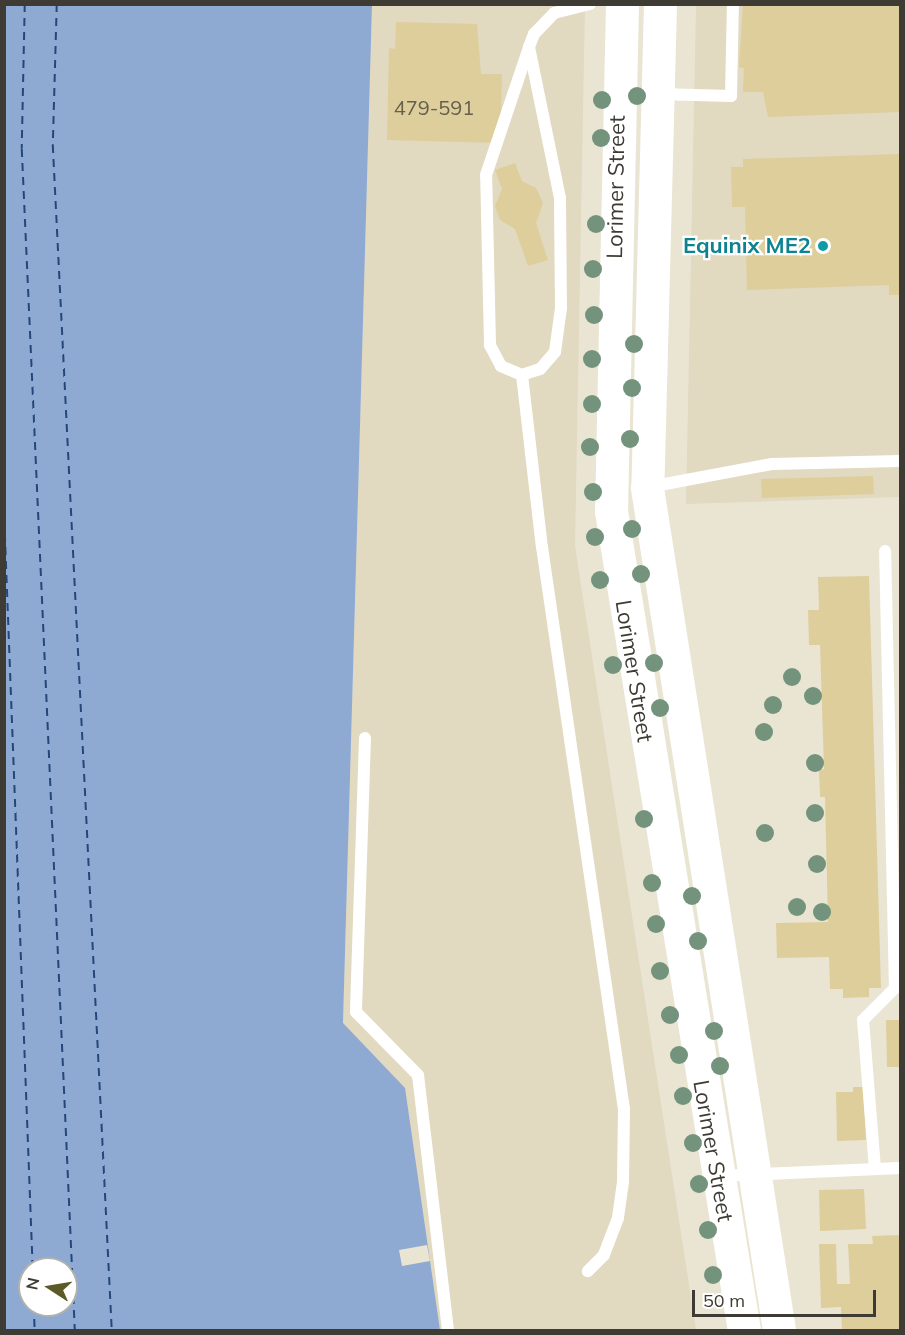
<!DOCTYPE html>
<style>
body{margin:0}
#map{position:relative;width:905px;height:1335px;overflow:hidden;background:#eae5d3;font-family:Mulish,sans-serif}
div>[style]{position:absolute}
.built>*{inset:0;background:#e1d9c0}
.water>*{inset:0;background:#8ea9d2}
.pier>*{inset:0;background:#eae5d3}
.ferry>*{height:1.5px;margin-top:-0.75px;transform-origin:0;background:repeating-linear-gradient(90deg,#24477b 0 8px,transparent 0 14px)}
.building>*{inset:0;background:#dece9c}
.service>*{height:12px;margin:-6px;padding:0 6px;transform-origin:6px;border-radius:6px;background:#fff}
.secondary>*{height:33px;margin:-16.5px;padding:0 16.5px;transform-origin:16.5px;border-radius:16.5px;background:#fff}
.trees>*{width:18px;height:18px;margin:-9px;border-radius:50%;background:#73937c}
.dots>*{width:16px;height:16px;translate:-50% -50%;box-sizing:border-box;border:3px solid #fff;border-radius:50%}
span{translate:-50% -50%;white-space:nowrap;text-align:center;line-height:1.15;-webkit-text-stroke:4.5px #fff;paint-order:stroke}
.number-label{font-size:20px;color:#65604d}
.number-label span{-webkit-text-stroke-width:0}
.street-label{font-size:22px;color:#3d3b33}
.culture-label{font-size:22px;color:#0d838f;font-weight:700}
.right{translate:-100% -50%;text-align:right}
.frame{position:absolute;inset:0;border:6px solid #3d3b33;pointer-events:none}
.north{position:absolute;left:18px;top:1257px;width:60px;height:60px;box-sizing:border-box;background:#fff;border:2px solid #b1b1ad;border-radius:50%;rotate:282deg;font-size:16px;font-weight:700;line-height:24px;text-align:center;color:#3d3b33}
.north::after{content:'';display:block;margin:auto;width:21px;height:27px;background:#5c5b27;clip-path:polygon(50% 0,100% 100%,50% 72%,0 100%)}
.scale{position:absolute;left:692px;top:1290px;width:184px;height:27px;box-sizing:border-box;border:3px solid #3d3b33;border-top:0;padding-left:8px;font-size:18px;line-height:21px;white-space:nowrap;color:#3d3b33;-webkit-text-stroke:4px #fff;paint-order:stroke}
</style>
<div id="map">
<div class="built">
<i style="clip-path:polygon(372px 5px,585px 5px,575px 546px,696px 1330px,440px 1330px,427px 1245px,343px 1024px)"></i>
<i style="clip-path:polygon(696px 5px,900px 5px,900px 497px,686px 504px)"></i>
</div>
<div class="water">
<i style="clip-path:polygon(evenodd,5px 5px,372px 5px,343px 1023px,405px 1088px,440px 1330px,5px 1330px,5px 5px,30px 1269px,66px 1269px,66px 1305px,30px 1305px,30px 1269px)"></i>
</div>
<div class="pier">
<i style="clip-path:polygon(427px 1245px,430px 1261px,402px 1266px,399px 1250px)"></i>
</div>
<div class="ferry">
<i style="left:25px;top:4px;width:145px;rotate:91.2deg"></i>
<i style="left:22px;top:149px;width:1182px;rotate:87.43deg"></i>
<i style="left:57px;top:4px;width:141px;rotate:91.6deg"></i>
<i style="left:53px;top:145px;width:1186px;rotate:87.15deg"></i>
<i style="left:4px;top:505px;width:765px;rotate:87.83deg"></i>
<i style="left:34px;top:1305px;width:25px;rotate:88deg"></i>
</div>
<div class="building">
<i style="clip-path:polygon(743px 5px,900px 5px,900px 112px,768px 117px,763px 92px,743px 92px,744px 68px,739px 67px)"></i>
<i style="clip-path:polygon(396px 22px,477px 24px,481px 74px,502px 74px,500px 143px,387px 140px,389px 48px,395px 49px)"></i>
<i style="clip-path:polygon(900px 154px,900px 295px,889px 295px,889px 285px,747px 290px,745px 207px,732px 207px,731px 167px,743px 167px,743px 159px)"></i>
<i style="clip-path:polygon(515px 163px,522px 181px,536px 188px,543px 203px,536px 223px,548px 260px,528px 266px,515px 229px,500px 220px,495px 206px,502px 189px,495px 170px)"></i>
<i style="clip-path:polygon(873px 476px,874px 494px,762px 498px,761px 479px)"></i>
<i style="clip-path:polygon(869px 576px,881px 988px,869px 988px,869px 997px,843px 998px,843px 989px,830px 989px,829px 957px,777px 958px,776px 923px,828px 922px,825px 797px,820px 797px,819px 770px,824px 769px,820px 645px,809px 645px,808px 610px,819px 610px,818px 577px)"></i>
<i style="clip-path:polygon(886px 1020px,900px 1020px,900px 1067px,887px 1067px)"></i>
<i style="clip-path:polygon(853px 1087px,863px 1087px,866px 1140px,837px 1141px,836px 1092px,853px 1092px)"></i>
<i style="clip-path:polygon(864px 1189px,866px 1229px,820px 1231px,819px 1190px)"></i>
<i style="clip-path:polygon(900px 1235px,900px 1330px,842px 1330px,841px 1307px,821px 1308px,819px 1244px,836px 1244px,837px 1284px,850px 1284px,848px 1244px,873px 1244px,872px 1236px)"></i>
</div>
<div class="service">
<i style="left:529px;top:47px;width:154px;rotate:78.4deg"></i>
<i style="left:560px;top:198px;width:110px;rotate:89.5deg"></i>
<i style="left:561px;top:308px;width:44px;rotate:97.8deg"></i>
<i style="left:555px;top:352px;width:23px;rotate:131deg"></i>
<i style="left:540px;top:369px;width:19px;rotate:162deg"></i>
<i style="left:522px;top:375px;width:23px;rotate:-157deg"></i>
<i style="left:501px;top:366px;width:24px;rotate:-118deg"></i>
<i style="left:490px;top:345px;width:170px;rotate:-91.3deg"></i>
<i style="left:486px;top:175px;width:135px;rotate:-71.4deg"></i>
<i style="left:529px;top:47px;width:14px;rotate:-69deg"></i>
<i style="left:534px;top:34px;width:29px;rotate:-46deg"></i>
<i style="left:554px;top:13px;width:37px;rotate:-14deg"></i>
<i style="left:658px;top:94px;width:73px;rotate:1.6deg"></i>
<i style="left:731px;top:96px;width:92px;rotate:-88.8deg"></i>
<i style="left:522px;top:375px;width:173px;rotate:83.4deg"></i>
<i style="left:542px;top:547px;width:568px;rotate:81.7deg"></i>
<i style="left:624px;top:1109px;width:73px;rotate:90.8deg"></i>
<i style="left:623px;top:1182px;width:36px;rotate:98deg"></i>
<i style="left:618px;top:1218px;width:40px;rotate:111deg"></i>
<i style="left:604px;top:1255px;width:23px;rotate:135deg"></i>
<i style="left:649px;top:487px;width:125px;rotate:-10.6deg"></i>
<i style="left:772px;top:464px;width:128px;rotate:-1.3deg"></i>
<i style="left:365px;top:738px;width:274px;rotate:91.9deg"></i>
<i style="left:356px;top:1012px;width:88px;rotate:45.5deg"></i>
<i style="left:418px;top:1075px;width:257px;rotate:83.3deg"></i>
<i style="left:875px;top:1169px;width:149px;rotate:-94.6deg"></i>
<i style="left:863px;top:1020px;width:45px;rotate:-45deg"></i>
<i style="left:895px;top:988px;width:437px;rotate:-91.3deg"></i>
<i style="left:719px;top:1176px;width:181px;rotate:-2.5deg"></i>
</div>
<div class="secondary">
<i style="left:622px;top:4px;width:507px;rotate:91.24deg"></i>
<i style="left:611px;top:511px;width:830px;rotate:80.78deg"></i>
<i style="left:660px;top:4px;width:484px;rotate:91.5deg"></i>
<i style="left:647px;top:488px;width:852px;rotate:81.09deg"></i>
</div>
<div class="trees">
<i style="left:637px;top:96px"></i>
<i style="left:602px;top:100px"></i>
<i style="left:601px;top:138px"></i>
<i style="left:596px;top:224px"></i>
<i style="left:593px;top:269px"></i>
<i style="left:594px;top:315px"></i>
<i style="left:634px;top:344px"></i>
<i style="left:592px;top:359px"></i>
<i style="left:632px;top:388px"></i>
<i style="left:592px;top:404px"></i>
<i style="left:630px;top:439px"></i>
<i style="left:590px;top:447px"></i>
<i style="left:593px;top:492px"></i>
<i style="left:632px;top:529px"></i>
<i style="left:595px;top:537px"></i>
<i style="left:641px;top:574px"></i>
<i style="left:600px;top:580px"></i>
<i style="left:654px;top:663px"></i>
<i style="left:613px;top:665px"></i>
<i style="left:792px;top:677px"></i>
<i style="left:813px;top:696px"></i>
<i style="left:773px;top:705px"></i>
<i style="left:660px;top:708px"></i>
<i style="left:764px;top:732px"></i>
<i style="left:815px;top:763px"></i>
<i style="left:815px;top:813px"></i>
<i style="left:644px;top:819px"></i>
<i style="left:765px;top:833px"></i>
<i style="left:817px;top:864px"></i>
<i style="left:652px;top:883px"></i>
<i style="left:692px;top:896px"></i>
<i style="left:797px;top:907px"></i>
<i style="left:822px;top:912px"></i>
<i style="left:656px;top:924px"></i>
<i style="left:698px;top:941px"></i>
<i style="left:660px;top:971px"></i>
<i style="left:670px;top:1015px"></i>
<i style="left:714px;top:1031px"></i>
<i style="left:679px;top:1055px"></i>
<i style="left:720px;top:1066px"></i>
<i style="left:683px;top:1096px"></i>
<i style="left:693px;top:1143px"></i>
<i style="left:699px;top:1184px"></i>
<i style="left:708px;top:1230px"></i>
<i style="left:713px;top:1275px"></i>
</div>
<div class="dots">
<i style="left:823px;top:246px;background:#0f9aa8"></i>
</div>
<div class="number-label">
<span style="left:434px;top:107px">479-591</span>
</div>
<div class="street-label">
<span style="left:616px;top:187px;rotate:-89deg">Lorimer Street</span>
<span style="left:634px;top:671px;rotate:81deg">Lorimer Street</span>
<span style="left:713px;top:1151px;rotate:80deg">Lorimer Street</span>
</div>
<div class="culture-label">
<span class="right" style="left:811px;top:246px">Equinix ME2</span>
</div>
<div class="frame"></div>
<div class="north">N</div>
<div class="scale">50 m</div>
</div>
